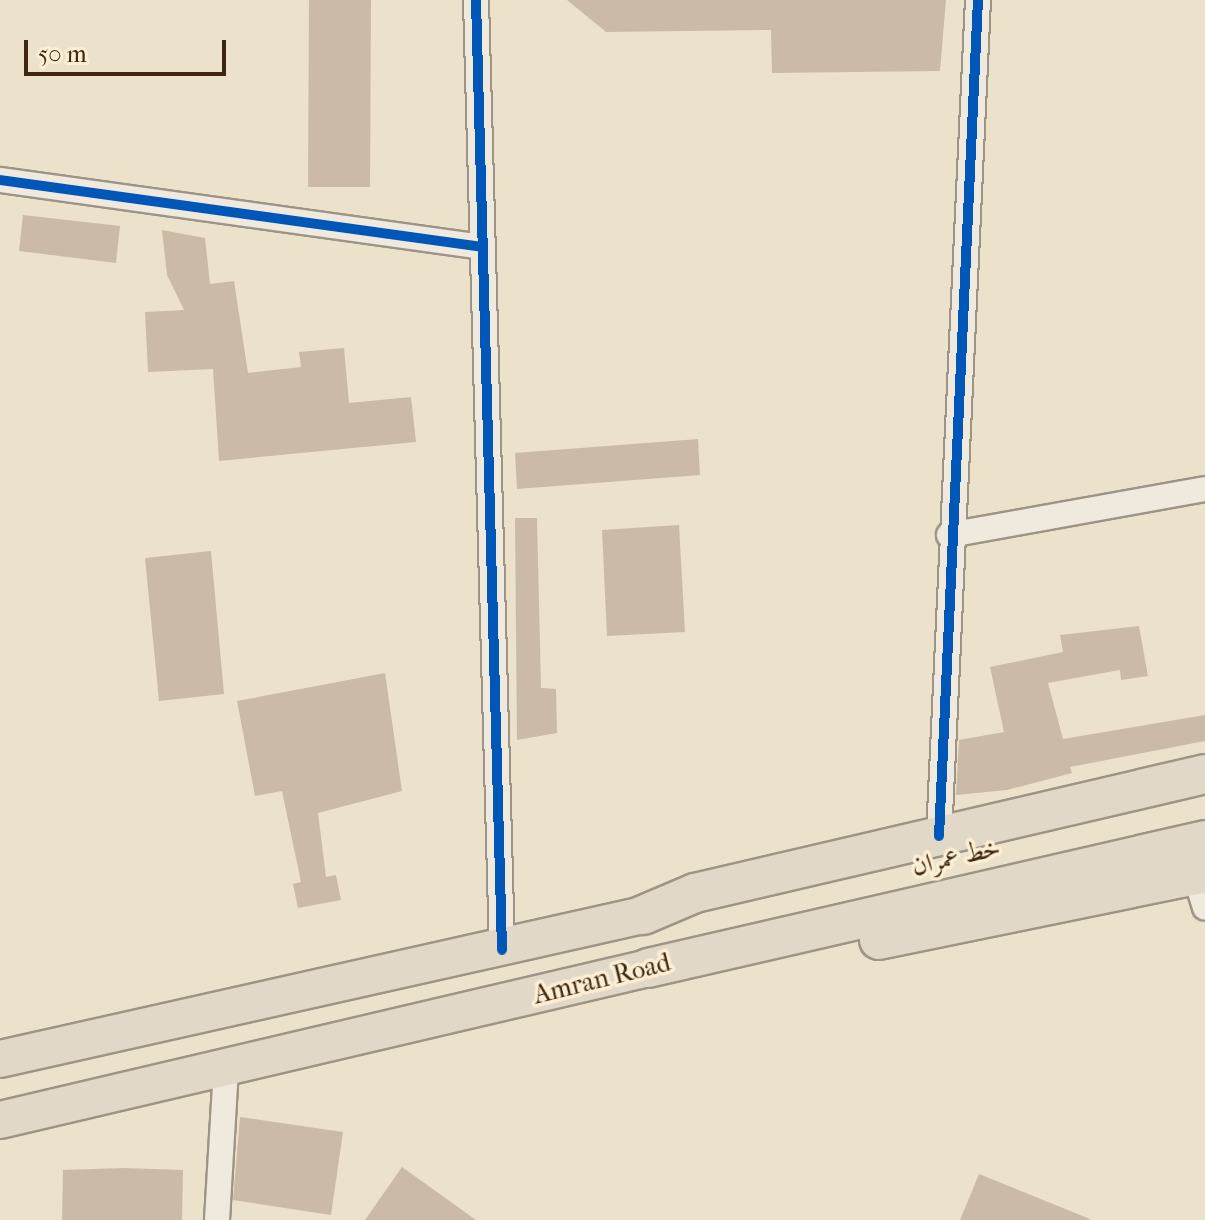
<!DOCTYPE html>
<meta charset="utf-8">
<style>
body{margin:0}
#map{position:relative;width:1205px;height:1220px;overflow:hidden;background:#ece1cb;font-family:"IM FELL French Canon",Amiri,serif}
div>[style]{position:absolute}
.building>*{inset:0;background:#ccbaa9}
.roads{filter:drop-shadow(2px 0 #9d9485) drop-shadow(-2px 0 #9d9485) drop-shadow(0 2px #9d9485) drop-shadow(0 -2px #9d9485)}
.minor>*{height:24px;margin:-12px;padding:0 12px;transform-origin:12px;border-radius:12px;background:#efe9de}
.primary>*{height:36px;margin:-18px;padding:0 18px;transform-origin:18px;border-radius:18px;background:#e2d8c8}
.trunk>*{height:38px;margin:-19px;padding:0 19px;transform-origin:19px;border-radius:19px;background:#e2d8c8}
.cycleway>*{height:10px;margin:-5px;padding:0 5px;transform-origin:5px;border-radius:5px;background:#0057b8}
span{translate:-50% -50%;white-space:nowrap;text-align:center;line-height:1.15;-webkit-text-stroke:7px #fceed4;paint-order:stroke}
.street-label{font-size:26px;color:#3d2711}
.scale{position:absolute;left:24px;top:40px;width:202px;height:36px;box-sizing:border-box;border:4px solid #3d2711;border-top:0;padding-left:10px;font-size:24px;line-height:28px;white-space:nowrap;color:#3d2711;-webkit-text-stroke:6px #fceed4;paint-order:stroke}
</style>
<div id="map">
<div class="building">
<i style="clip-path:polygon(309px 0,371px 0,370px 187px,308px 187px)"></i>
<i style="clip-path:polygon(567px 0,946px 0,940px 71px,772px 73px,771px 30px,606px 32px)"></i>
<i style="clip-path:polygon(23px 215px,120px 226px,116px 263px,19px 251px)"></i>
<i style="clip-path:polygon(162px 230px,205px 238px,210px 284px,234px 281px,248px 373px,301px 367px,299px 352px,344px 348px,349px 403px,411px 397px,416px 442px,219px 461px,213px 369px,148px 372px,145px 312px,184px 310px,167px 275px)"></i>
<i style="clip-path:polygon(698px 439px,700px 475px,517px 489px,515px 453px)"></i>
<i style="clip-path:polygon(515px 518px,537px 518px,541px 688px,556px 689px,557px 733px,517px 740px)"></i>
<i style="clip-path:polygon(679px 525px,685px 632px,607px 636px,602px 530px)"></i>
<i style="clip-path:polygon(211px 551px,224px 694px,159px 701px,145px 558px)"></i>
<i style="clip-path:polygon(1139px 626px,1148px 676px,1121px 680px,1120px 670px,1048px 683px,1063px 739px,1205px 715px,1205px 741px,1070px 767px,1072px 773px,1007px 790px,956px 795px,959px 740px,1004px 732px,990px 667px,1063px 652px,1060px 635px)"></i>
<i style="clip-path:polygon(385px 673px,402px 791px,318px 813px,326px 877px,336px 875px,341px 900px,298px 908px,293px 884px,301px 882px,282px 791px,255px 796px,237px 701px)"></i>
<i style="clip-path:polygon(240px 1117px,343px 1132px,331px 1215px,233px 1200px)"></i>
<i style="clip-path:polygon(402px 1167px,476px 1220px,365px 1220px)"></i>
<i style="clip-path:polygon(123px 1168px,183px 1170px,182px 1220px,62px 1220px,63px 1170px)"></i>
<i style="clip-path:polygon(979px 1174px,1090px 1219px,1090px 1220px,960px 1220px)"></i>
</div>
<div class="roads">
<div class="minor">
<i style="left:476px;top:0;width:950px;rotate:88.43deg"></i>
<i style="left:0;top:180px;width:487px;rotate:7.9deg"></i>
<i style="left:949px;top:535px;width:260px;rotate:-10.2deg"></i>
<i style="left:939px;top:836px;width:837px;rotate:-87.33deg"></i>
<i style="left:1195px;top:875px;width:34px;rotate:73deg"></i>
<i style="left:217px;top:1220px;width:150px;rotate:-86.6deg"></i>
</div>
<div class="primary">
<i style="left:0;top:1059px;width:659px;rotate:-12.62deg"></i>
<i style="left:0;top:1120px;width:666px;rotate:-13.2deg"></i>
</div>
<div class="trunk">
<i style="left:643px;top:915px;width:56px;rotate:-22.9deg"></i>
<i style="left:695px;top:893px;width:524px;rotate:-13.13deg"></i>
<i style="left:879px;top:940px;width:333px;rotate:-11.6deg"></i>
<i style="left:648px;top:968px;width:572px;rotate:-12.94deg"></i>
</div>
</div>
<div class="cycleway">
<i style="left:476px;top:0;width:950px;rotate:88.43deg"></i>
<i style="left:0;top:180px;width:487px;rotate:7.9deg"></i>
<i style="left:939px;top:836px;width:837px;rotate:-87.33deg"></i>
</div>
<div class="street-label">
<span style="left:956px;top:857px;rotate:-13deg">خط عمران</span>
<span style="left:602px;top:979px;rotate:-14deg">Amran Road</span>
</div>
<div class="scale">50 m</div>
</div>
